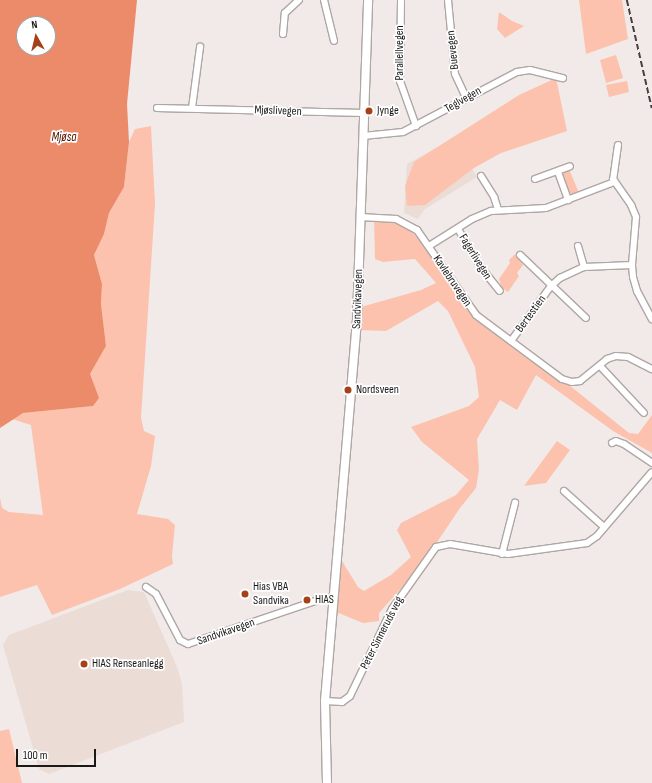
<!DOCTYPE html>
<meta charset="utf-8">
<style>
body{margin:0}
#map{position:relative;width:652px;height:783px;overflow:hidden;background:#f2eae8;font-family:"Sofia Sans Condensed",sans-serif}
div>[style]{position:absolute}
.built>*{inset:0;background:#ecdcd6}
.green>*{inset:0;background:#fcc2ad}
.water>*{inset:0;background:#eb8b69}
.roads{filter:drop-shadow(1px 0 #aea7a4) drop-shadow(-1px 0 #aea7a4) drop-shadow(0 1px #aea7a4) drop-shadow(0 -1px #aea7a4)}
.minor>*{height:6px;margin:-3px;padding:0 3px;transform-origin:3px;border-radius:3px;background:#fff}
.secondary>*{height:8px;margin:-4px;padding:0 4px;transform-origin:4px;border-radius:4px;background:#fff}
.rail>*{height:1.5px;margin-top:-0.75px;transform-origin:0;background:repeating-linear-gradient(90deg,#454241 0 6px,transparent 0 9px)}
.dots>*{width:11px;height:11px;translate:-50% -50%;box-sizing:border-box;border:2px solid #fff;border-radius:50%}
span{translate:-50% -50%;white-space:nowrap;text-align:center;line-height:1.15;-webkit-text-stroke:3.5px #fff;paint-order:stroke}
.street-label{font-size:12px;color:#1b1918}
.poi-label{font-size:12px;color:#1b1918}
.left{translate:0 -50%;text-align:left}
.water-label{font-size:13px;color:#531800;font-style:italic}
.north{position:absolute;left:16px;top:16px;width:40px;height:40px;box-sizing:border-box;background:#fff;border:1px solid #a4a3a3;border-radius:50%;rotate:352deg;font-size:11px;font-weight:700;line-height:16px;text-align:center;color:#1b1918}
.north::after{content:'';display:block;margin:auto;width:14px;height:18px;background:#a64016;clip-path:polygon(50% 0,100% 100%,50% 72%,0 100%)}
.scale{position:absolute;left:16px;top:749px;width:80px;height:18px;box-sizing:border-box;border:2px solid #1b1918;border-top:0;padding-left:5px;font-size:12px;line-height:14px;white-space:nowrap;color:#1b1918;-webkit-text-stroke:3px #fff;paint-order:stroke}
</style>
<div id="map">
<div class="built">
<i style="clip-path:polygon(454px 138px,477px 177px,425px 209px,418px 219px,404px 213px,407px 164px)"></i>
<i style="clip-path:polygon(128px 590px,144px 592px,177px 667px,182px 684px,184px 722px,49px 774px,39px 769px,3px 645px,9px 635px)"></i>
</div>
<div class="green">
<i style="clip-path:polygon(579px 0,622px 0,628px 39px,586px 54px)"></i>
<i style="clip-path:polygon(499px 12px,512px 21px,524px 26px,505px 38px,497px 29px)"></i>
<i style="clip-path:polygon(616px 55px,623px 78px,606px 83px,600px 60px)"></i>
<i style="clip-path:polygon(556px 78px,567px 131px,501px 153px,474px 168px,425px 205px,407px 206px,405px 186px,414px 162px,519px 95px)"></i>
<i style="clip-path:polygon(627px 81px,629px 92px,609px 97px,606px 85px)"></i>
<i style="clip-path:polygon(151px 126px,155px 204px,141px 418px,144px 431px,155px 436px,151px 466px,137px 514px,168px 519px,175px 525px,172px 556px,173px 564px,120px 589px,52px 615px,37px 585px,0 597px,0 498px,2px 508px,9px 512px,43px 515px,31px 425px,12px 419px,23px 413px,93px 406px,90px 374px,106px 346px,101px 304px,102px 284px,94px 255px,104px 234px,109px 213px,124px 187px,129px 142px,135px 129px)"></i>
<i style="clip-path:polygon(569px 169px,579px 193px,573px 195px,566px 191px,562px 177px,564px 172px)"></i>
<i style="clip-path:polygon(374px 216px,400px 219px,425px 246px,485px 318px,629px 433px,638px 434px,652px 415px,652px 453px,613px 431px,536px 375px,517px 410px,500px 400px,477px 439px,479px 470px,476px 488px,460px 508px,421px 566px,379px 613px,379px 621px,363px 623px,336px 612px,337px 567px,342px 561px,358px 587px,364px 591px,391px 575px,411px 557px,397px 530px,401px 523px,456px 495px,469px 480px,422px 442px,411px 427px,469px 406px,479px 397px,475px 367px,448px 311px,438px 301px,386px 331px,358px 330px,361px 307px,421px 290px,436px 283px,415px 259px,383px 262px,375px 259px)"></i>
<i style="clip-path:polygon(515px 254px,523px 265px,517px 273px,519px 276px,508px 292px,502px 288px,499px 279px,510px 263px,509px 260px)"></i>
<i style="clip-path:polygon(557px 441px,570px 450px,546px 483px,524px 486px)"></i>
<i style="clip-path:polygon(9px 729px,22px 783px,0 783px,0 731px)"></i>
</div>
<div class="water">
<i style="clip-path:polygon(evenodd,0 0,137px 0,127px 104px,129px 142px,124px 187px,109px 213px,104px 234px,94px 255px,102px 284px,101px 304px,106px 346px,90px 374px,99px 398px,93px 406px,23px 413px,0 428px,0 0,24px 24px,48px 24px,48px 48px,24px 48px,24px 24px)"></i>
</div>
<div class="roads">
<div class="minor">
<i style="left:324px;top:0;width:42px;rotate:76.3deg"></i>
<i style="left:401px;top:0;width:81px;rotate:90.7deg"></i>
<i style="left:400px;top:81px;width:48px;rotate:70.4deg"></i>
<i style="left:448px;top:0;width:74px;rotate:84.6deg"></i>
<i style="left:455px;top:74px;width:26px;rotate:65deg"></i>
<i style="left:283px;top:34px;width:21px;rotate:-85deg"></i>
<i style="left:285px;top:13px;width:19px;rotate:-43deg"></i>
<i style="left:157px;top:108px;width:207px;rotate:1.4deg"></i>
<i style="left:192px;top:108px;width:62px;rotate:-82.5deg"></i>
<i style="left:363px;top:136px;width:40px;rotate:-5.7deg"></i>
<i style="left:403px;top:132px;width:129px;rotate:-27.8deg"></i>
<i style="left:517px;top:72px;width:13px;rotate:-9deg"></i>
<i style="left:530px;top:70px;width:34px;rotate:14deg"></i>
<i style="left:618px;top:145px;width:34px;rotate:98deg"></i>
<i style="left:613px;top:179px;width:32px;rotate:55deg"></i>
<i style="left:631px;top:205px;width:13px;rotate:67deg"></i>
<i style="left:636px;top:217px;width:48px;rotate:94.8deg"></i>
<i style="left:632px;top:265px;width:12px;rotate:85deg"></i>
<i style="left:633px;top:277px;width:15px;rotate:74deg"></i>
<i style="left:637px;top:291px;width:32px;rotate:62deg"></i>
<i style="left:558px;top:172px;width:30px;rotate:70deg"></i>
<i style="left:481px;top:176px;width:25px;rotate:58deg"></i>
<i style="left:494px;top:197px;width:13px;rotate:72deg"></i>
<i style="left:535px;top:179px;width:37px;rotate:-20deg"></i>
<i style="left:360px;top:217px;width:36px;rotate:3deg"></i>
<i style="left:396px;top:219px;width:24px;rotate:28deg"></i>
<i style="left:417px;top:230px;width:103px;rotate:55.2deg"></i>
<i style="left:476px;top:315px;width:107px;rotate:36.7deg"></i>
<i style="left:562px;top:379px;width:10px;rotate:17deg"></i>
<i style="left:572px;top:382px;width:8px;rotate:-7deg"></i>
<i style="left:580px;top:381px;width:35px;rotate:-39deg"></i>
<i style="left:607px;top:359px;width:9px;rotate:-18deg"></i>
<i style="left:616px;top:356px;width:12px;rotate:5deg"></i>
<i style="left:628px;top:357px;width:27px;rotate:27deg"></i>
<i style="left:458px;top:229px;width:47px;rotate:59deg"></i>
<i style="left:482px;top:269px;width:28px;rotate:51deg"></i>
<i style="left:429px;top:246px;width:51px;rotate:-32.1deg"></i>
<i style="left:472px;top:219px;width:21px;rotate:-23deg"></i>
<i style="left:491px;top:211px;width:55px;rotate:-3.1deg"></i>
<i style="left:546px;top:208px;width:73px;rotate:-20.9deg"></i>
<i style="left:578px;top:246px;width:22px;rotate:74deg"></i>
<i style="left:520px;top:255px;width:91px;rotate:43.7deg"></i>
<i style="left:511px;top:341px;width:68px;rotate:-54deg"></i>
<i style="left:551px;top:286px;width:12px;rotate:-42deg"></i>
<i style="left:560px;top:278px;width:26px;rotate:-25deg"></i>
<i style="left:584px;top:267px;width:48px;rotate:-2.4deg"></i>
<i style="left:600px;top:366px;width:64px;rotate:46.9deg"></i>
<i style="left:612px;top:443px;width:4px;rotate:-27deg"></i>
<i style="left:616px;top:441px;width:9px;rotate:21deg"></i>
<i style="left:624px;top:444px;width:34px;rotate:34deg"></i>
<i style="left:564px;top:491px;width:54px;rotate:42deg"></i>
<i style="left:502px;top:554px;width:53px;rotate:-75.7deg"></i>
<i style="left:146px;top:587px;width:12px;rotate:35deg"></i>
<i style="left:156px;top:594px;width:52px;rotate:62.4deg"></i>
<i style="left:180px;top:640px;width:9px;rotate:27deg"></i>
<i style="left:188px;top:644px;width:137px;rotate:-18.7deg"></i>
<i style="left:318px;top:600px;width:16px;rotate:-11deg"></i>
<i style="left:325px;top:701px;width:17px;rotate:3deg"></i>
<i style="left:342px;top:702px;width:10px;rotate:-37deg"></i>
<i style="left:350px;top:696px;width:97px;rotate:-64.2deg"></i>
<i style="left:392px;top:609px;width:76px;rotate:-54.6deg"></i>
<i style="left:436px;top:547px;width:14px;rotate:-12deg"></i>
<i style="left:450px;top:544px;width:59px;rotate:9.8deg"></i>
<i style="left:508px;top:554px;width:80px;rotate:-7.9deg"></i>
<i style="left:587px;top:543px;width:12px;rotate:-35deg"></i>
<i style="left:597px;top:536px;width:84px;rotate:-49.3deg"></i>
</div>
<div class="secondary">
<i style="left:327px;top:783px;width:82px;rotate:-91.4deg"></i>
<i style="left:325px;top:701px;width:383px;rotate:-85.2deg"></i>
<i style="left:357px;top:319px;width:319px;rotate:-88deg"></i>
</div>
</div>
<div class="rail">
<i style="left:627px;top:0;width:111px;rotate:77deg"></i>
</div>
<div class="dots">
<i style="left:369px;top:111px;background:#a64016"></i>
<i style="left:348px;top:390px;background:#a64016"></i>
<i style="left:245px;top:594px;background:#a64016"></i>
<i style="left:307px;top:600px;background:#a64016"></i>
<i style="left:84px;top:664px;background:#a64016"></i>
</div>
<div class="street-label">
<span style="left:453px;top:50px;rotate:-96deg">Buevegen</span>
<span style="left:400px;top:53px;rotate:-90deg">Parallellvegen</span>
<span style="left:463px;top:100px;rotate:-30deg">Teglvegen</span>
<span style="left:278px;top:111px;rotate:2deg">Mjøslivegen</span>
<span style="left:475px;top:257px;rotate:58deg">Fagerlivegen</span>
<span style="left:452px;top:281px;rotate:56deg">Kavlebruvegen</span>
<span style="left:358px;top:299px;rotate:-88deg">Sandvikavegen</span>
<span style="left:531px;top:314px;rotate:-54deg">Bertestien</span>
<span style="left:226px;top:632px;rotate:-19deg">Sandvikavegen</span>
<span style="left:382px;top:633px;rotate:-63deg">Peter Sinneruds veg</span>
</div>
<div class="poi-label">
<span class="left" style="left:377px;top:111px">Jynge</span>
<span class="left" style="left:356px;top:390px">Nordsveen</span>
<span class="left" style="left:253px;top:594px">Hias VBA<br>Sandvika</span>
<span class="left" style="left:315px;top:600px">HIAS</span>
<span class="left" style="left:92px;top:664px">HIAS Renseanlegg</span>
</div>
<div class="water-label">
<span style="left:64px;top:137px">Mjøsa</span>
</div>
<div class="north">N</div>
<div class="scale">100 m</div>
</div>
